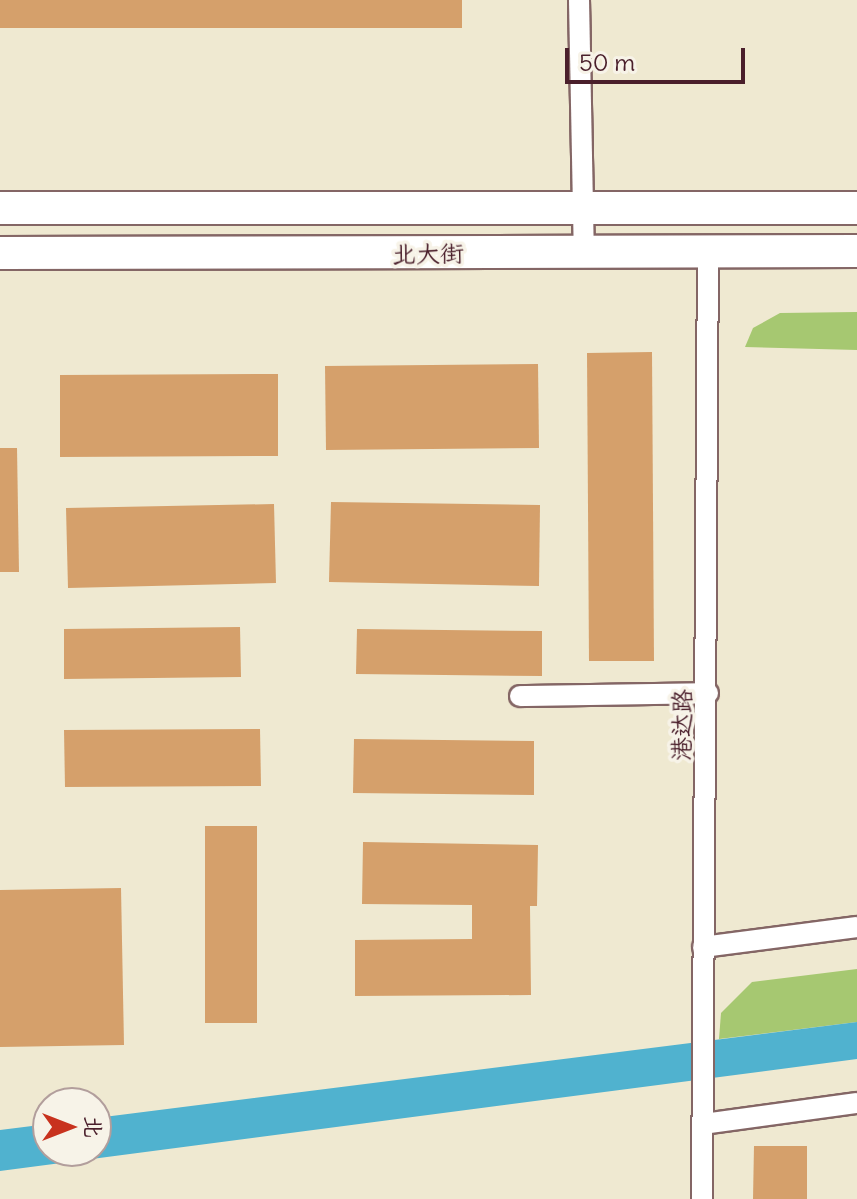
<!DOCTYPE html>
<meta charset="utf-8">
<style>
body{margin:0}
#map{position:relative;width:857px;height:1199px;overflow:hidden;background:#efe9d1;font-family:Delius,"LXGW WenKai TC",sans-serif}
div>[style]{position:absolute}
.green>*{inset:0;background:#a6c871}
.water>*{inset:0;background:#50b2cf}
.building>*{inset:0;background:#d5a06b}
.roads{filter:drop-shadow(2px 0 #846665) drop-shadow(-2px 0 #846665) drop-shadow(0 2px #846665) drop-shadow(0 -2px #846665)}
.minor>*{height:20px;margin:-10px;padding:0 10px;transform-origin:10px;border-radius:10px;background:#fff}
.primary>*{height:32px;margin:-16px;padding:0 16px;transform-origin:16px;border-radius:16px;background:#fff}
span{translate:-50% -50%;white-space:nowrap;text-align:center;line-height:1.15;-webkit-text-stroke:7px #f7f3e8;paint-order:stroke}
.street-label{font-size:24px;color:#4a1f2b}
.north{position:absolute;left:32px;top:1087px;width:80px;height:80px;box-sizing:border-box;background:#f7f3e8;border:2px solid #b29e9c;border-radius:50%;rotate:90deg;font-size:22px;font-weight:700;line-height:32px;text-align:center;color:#4a1f2b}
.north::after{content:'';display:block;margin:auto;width:28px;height:36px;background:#c8321e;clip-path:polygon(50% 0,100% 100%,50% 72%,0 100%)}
.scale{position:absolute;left:565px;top:48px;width:180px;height:36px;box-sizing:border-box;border:4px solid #4a1f2b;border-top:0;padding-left:10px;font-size:24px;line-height:28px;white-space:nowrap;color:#4a1f2b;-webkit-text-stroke:6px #f7f3e8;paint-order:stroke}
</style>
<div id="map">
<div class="green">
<i style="clip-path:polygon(857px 312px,857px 350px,745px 347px,753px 328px,780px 313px)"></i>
<i style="clip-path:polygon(857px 969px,857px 1022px,719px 1039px,721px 1013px,752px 982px)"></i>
</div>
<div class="water">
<i style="clip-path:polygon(857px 1022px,857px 1059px,0 1171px,0 1130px,48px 1124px,48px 1151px,96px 1151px,96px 1118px)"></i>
</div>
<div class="building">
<i style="clip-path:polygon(0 0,462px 0,462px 28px,0 28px)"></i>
<i style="clip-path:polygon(652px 352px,654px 661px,589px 661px,587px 353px)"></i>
<i style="clip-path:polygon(538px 364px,539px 448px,326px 450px,325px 366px)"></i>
<i style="clip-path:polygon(278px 374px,278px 456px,60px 457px,60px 375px)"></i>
<i style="clip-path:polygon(0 448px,17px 448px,19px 572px,0 572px)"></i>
<i style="clip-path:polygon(331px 502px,540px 505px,539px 586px,329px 582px)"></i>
<i style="clip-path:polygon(274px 504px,276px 583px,68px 588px,66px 508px)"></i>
<i style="clip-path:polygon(240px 627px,241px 677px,64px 679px,64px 629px)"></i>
<i style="clip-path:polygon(357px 629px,542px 631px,542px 676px,356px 674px)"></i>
<i style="clip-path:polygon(260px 729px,261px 786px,65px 787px,64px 730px)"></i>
<i style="clip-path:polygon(354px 739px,534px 741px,534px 795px,353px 793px)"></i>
<i style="clip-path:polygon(205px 826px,257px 826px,257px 1023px,205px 1023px)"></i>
<i style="clip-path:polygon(363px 842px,538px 845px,537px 906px,530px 906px,531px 995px,355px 996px,355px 940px,472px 939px,472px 905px,362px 904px)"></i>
<i style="clip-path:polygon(121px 888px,124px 1045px,0 1047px,0 890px)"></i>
<i style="clip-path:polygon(754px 1146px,807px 1146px,807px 1199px,753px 1199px)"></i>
</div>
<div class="roads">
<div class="minor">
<i style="left:579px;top:0;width:252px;rotate:88.9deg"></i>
<i style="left:520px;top:696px;width:188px;rotate:-0.9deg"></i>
<i style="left:703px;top:947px;width:155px;rotate:-7.4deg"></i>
<i style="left:703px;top:1124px;width:155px;rotate:-7.8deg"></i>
<i style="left:702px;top:1199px;width:948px;rotate:-89.64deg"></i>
</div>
<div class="primary">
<i style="left:0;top:208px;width:857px"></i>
<i style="left:0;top:253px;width:857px;rotate:-0.13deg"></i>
</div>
</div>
<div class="street-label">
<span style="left:428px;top:254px;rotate:-1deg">北大街</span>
<span style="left:682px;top:725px;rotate:-89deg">港达路</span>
</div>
<div class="north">北</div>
<div class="scale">50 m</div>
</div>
